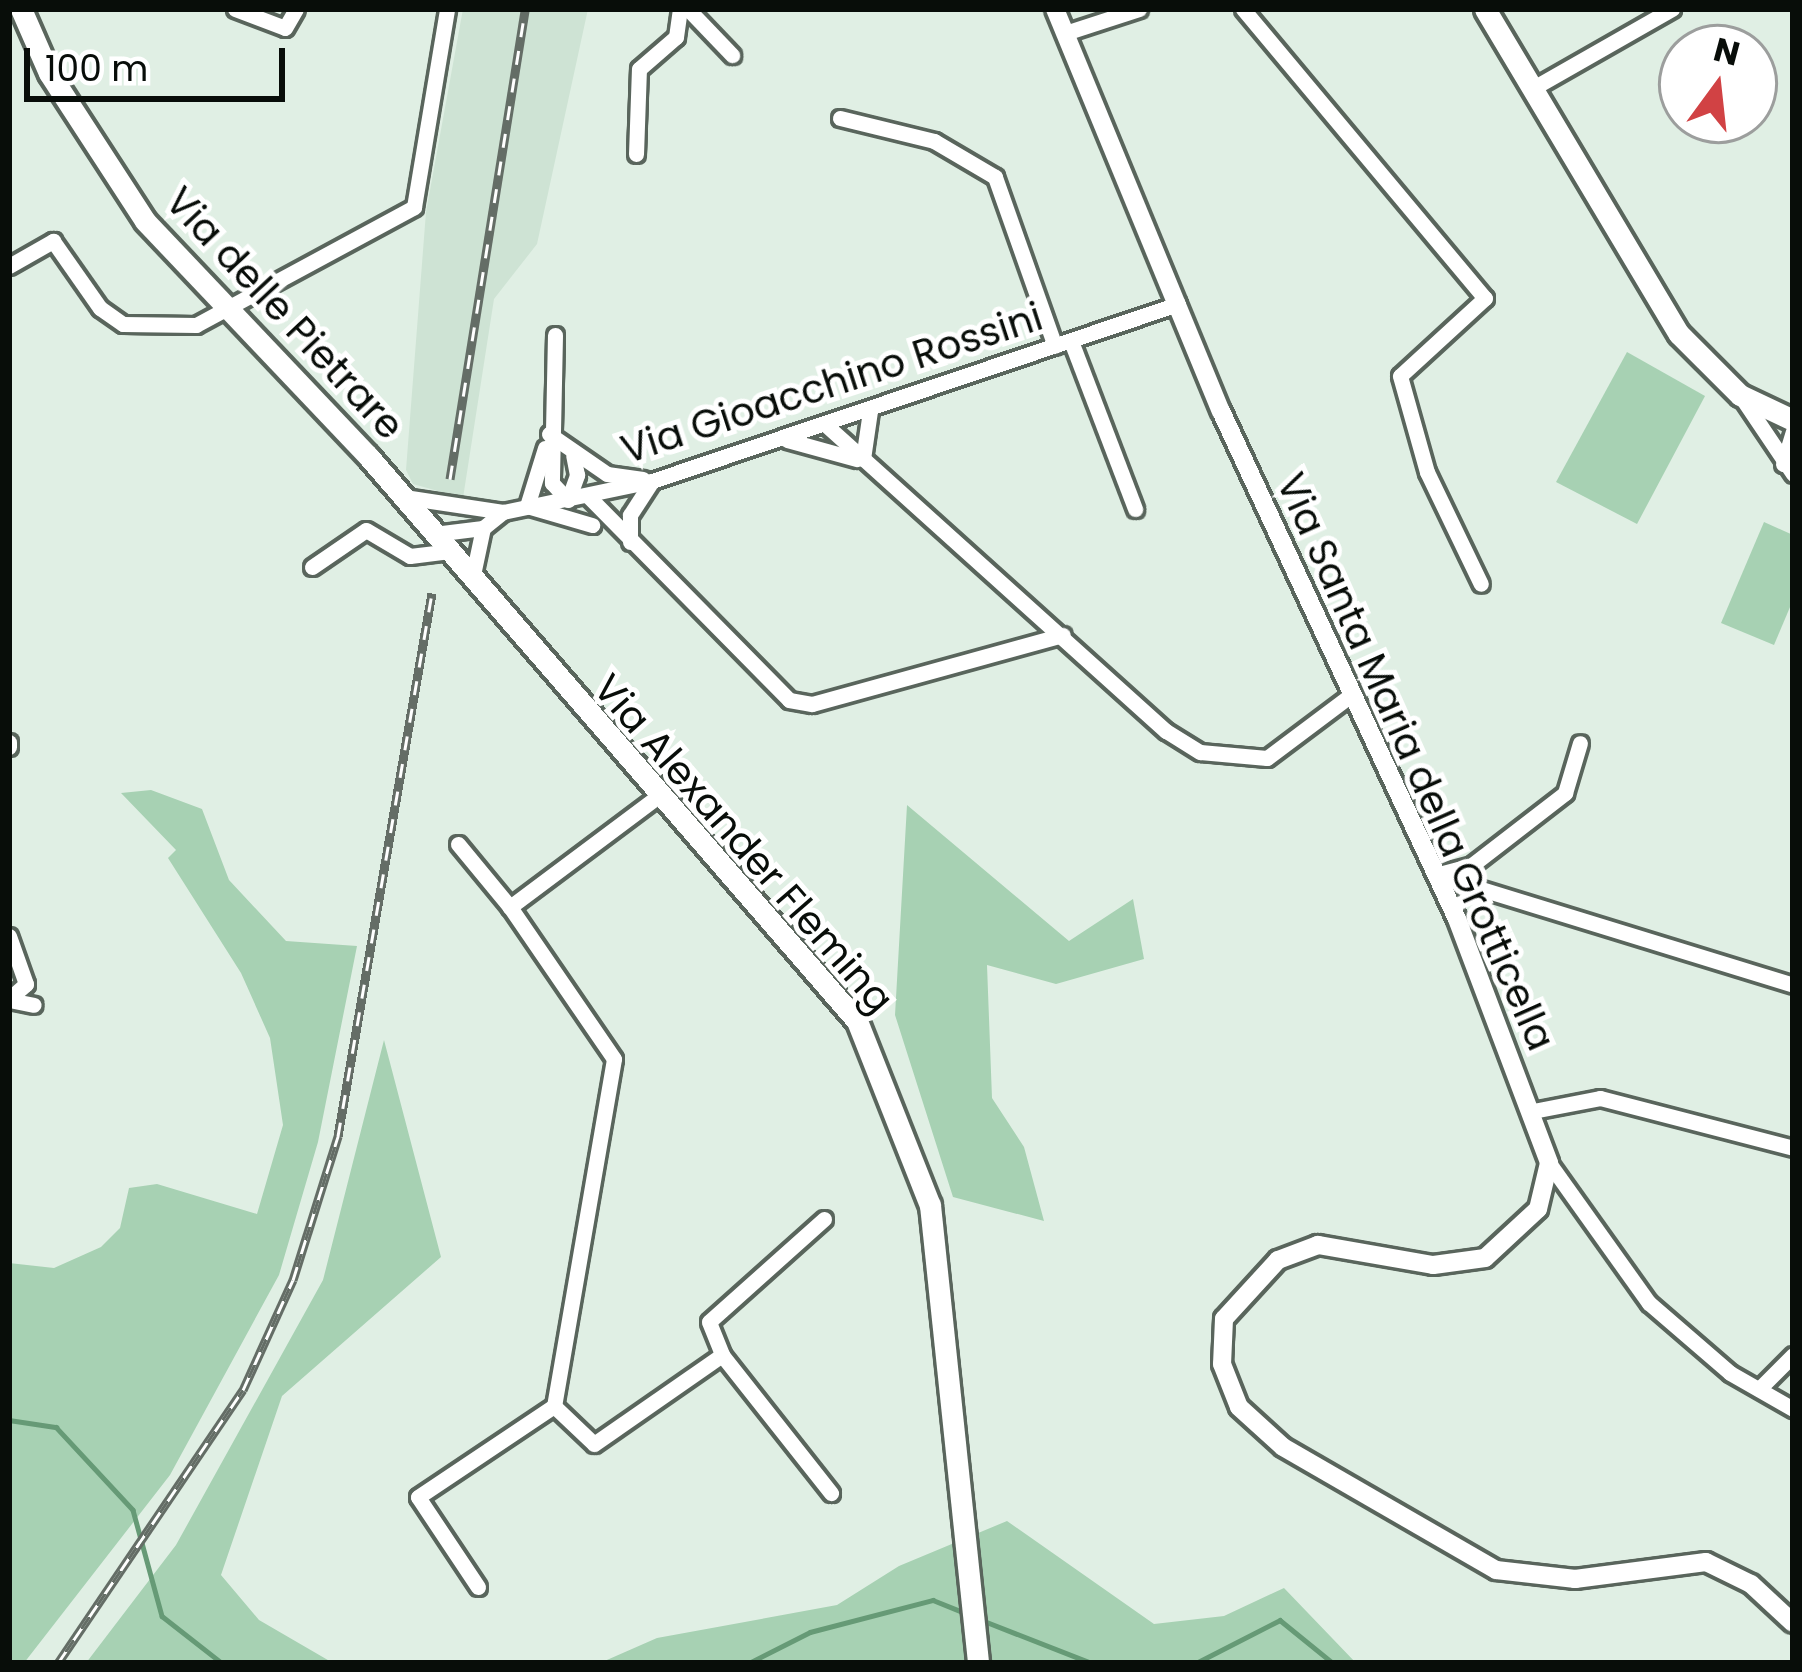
<!DOCTYPE html>
<style>
body{margin:0}
#map{position:relative;width:1802px;height:1672px;overflow:hidden;background:#e0efe4;font-family:Poppins,sans-serif}
div>[style]{position:absolute}
.built>*{inset:0;background:#cee3d4}
.green>*{inset:0;background:#a7d1b3}
.stream>*{height:4.5px;margin:-2.25px;padding:0 2.25px;transform-origin:2.25px;border-radius:2.25px;background:#669a76}
.roads{filter:drop-shadow(3px 0 #59655c) drop-shadow(-3px 0 #59655c) drop-shadow(0 3px #59655c) drop-shadow(0 -3px #59655c)}
.minor>*{height:15px;margin:-7.5px;padding:0 7.5px;transform-origin:7.5px;border-radius:7.5px;background:#fff}
.tertiary>*{height:18px;margin:-9px;padding:0 9px;transform-origin:9px;border-radius:9px;background:#fff}
.secondary>*{height:21px;margin:-10.5px;padding:0 10.5px;transform-origin:10.5px;border-radius:10.5px;background:#fff}
.rail>*{height:9px;margin-top:-4.5px;transform-origin:0;background:repeating-linear-gradient(90deg,#fff 0 14px,#646d66 0 28px);box-sizing:border-box;border-block:3px solid #646d66}
span{translate:-50% -50%;white-space:nowrap;text-align:center;line-height:1.15;-webkit-text-stroke:10px #fff;paint-order:stroke}
.street-label{font-size:39px;color:#080d09}
.frame{position:absolute;inset:0;border:12px solid #080d09;pointer-events:none}
.north{position:absolute;left:1658px;top:24px;width:120px;height:120px;box-sizing:border-box;background:#fff;border:3px solid #9c9e9d;border-radius:50%;rotate:15deg;font-size:33px;font-weight:700;line-height:48px;text-align:center;color:#080d09}
.north::after{content:'';display:block;margin:auto;width:42px;height:54px;background:#d14244;clip-path:polygon(50% 0,100% 100%,50% 72%,0 100%)}
.scale{position:absolute;left:24px;top:48px;width:261px;height:54px;box-sizing:border-box;border:6px solid #080d09;border-top:0;padding-left:15px;font-size:36px;line-height:42px;white-space:nowrap;color:#080d09;-webkit-text-stroke:9px #fff;paint-order:stroke}
</style>
<div id="map">
<div class="built">
<i style="clip-path:polygon(463px 9px,588px 9px,537px 244px,494px 299px,463px 498px,413px 484px,406px 470px,426px 212px)"></i>
</div>
<div class="green">
<i style="clip-path:polygon(1627px 352px,1705px 396px,1637px 524px,1556px 482px)"></i>
<i style="clip-path:polygon(1764px 522px,1793px 535px,1793px 600px,1774px 645px,1721px 623px)"></i>
<i style="clip-path:polygon(151px 790px,202px 809px,229px 880px,286px 941px,357px 946px,318px 1142px,279px 1275px,170px 1475px,24px 1663px,9px 1663px,9px 1263px,54px 1268px,101px 1247px,120px 1228px,129px 1188px,157px 1184px,257px 1214px,283px 1125px,270px 1038px,241px 973px,168px 858px,176px 850px,121px 793px)"></i>
<i style="clip-path:polygon(907px 805px,1069px 941px,1133px 899px,1144px 959px,1056px 984px,987px 965px,992px 1098px,1024px 1147px,1044px 1221px,953px 1197px,895px 1015px)"></i>
<i style="clip-path:polygon(384px 1040px,441px 1257px,282px 1396px,221px 1575px,259px 1620px,333px 1663px,86px 1663px,176px 1545px,323px 1280px)"></i>
<i style="clip-path:polygon(1007px 1521px,1154px 1624px,1224px 1616px,1284px 1588px,1356px 1663px,600px 1663px,657px 1638px,837px 1605px,899px 1566px)"></i>
</div>
<div class="stream">
<i style="left:9px;top:1420px;width:48px;rotate:8.5deg"></i>
<i style="left:56px;top:1427px;width:113px;rotate:47.1deg"></i>
<i style="left:133px;top:1510px;width:110px;rotate:74.7deg"></i>
<i style="left:162px;top:1616px;width:76px;rotate:38.1deg"></i>
<i style="left:979px;top:1619px;width:120px;rotate:21.4deg"></i>
<i style="left:749px;top:1663px;width:68px;rotate:-26.9deg"></i>
<i style="left:810px;top:1632px;width:127px;rotate:-14.6deg"></i>
<i style="left:933px;top:1600px;width:32px;rotate:22deg"></i>
<i style="left:1196px;top:1663px;width:94px;rotate:-27.1deg"></i>
<i style="left:1280px;top:1620px;width:68px;rotate:39.1deg"></i>
</div>
<div class="roads">
<div class="minor">
<i style="left:235px;top:9px;width:53px;rotate:20.8deg"></i>
<i style="left:285px;top:28px;width:22px;rotate:-60deg"></i>
<i style="left:688px;top:9px;width:64px;rotate:46.3deg"></i>
<i style="left:1243px;top:9px;width:377px;rotate:50.1deg"></i>
<i style="left:1485px;top:298px;width:115px;rotate:137.5deg"></i>
<i style="left:1400px;top:376px;width:100px;rotate:74.3deg"></i>
<i style="left:1427px;top:472px;width:124px;rotate:64.3deg"></i>
<i style="left:1065px;top:33px;width:78px;rotate:-18deg"></i>
<i style="left:1535px;top:87px;width:158px;rotate:-29.7deg"></i>
<i style="left:840px;top:118px;width:97px;rotate:13.7deg"></i>
<i style="left:934px;top:141px;width:71px;rotate:30.5deg"></i>
<i style="left:995px;top:177px;width:179px;rotate:70.5deg"></i>
<i style="left:636px;top:154px;width:85px;rotate:-88deg"></i>
<i style="left:639px;top:69px;width:49px;rotate:-40.9deg"></i>
<i style="left:676px;top:37px;width:28px;rotate:-82deg"></i>
<i style="left:9px;top:266px;width:51px;rotate:-29.6deg"></i>
<i style="left:53px;top:241px;width:82px;rotate:55deg"></i>
<i style="left:100px;top:308px;width:28px;rotate:35deg"></i>
<i style="left:123px;top:324px;width:73px;rotate:0.8deg"></i>
<i style="left:196px;top:325px;width:248px;rotate:-28.4deg"></i>
<i style="left:414px;top:207px;width:201px;rotate:-80.5deg"></i>
<i style="left:555px;top:335px;width:148px;rotate:91.2deg"></i>
<i style="left:552px;top:483px;width:23px;rotate:47deg"></i>
<i style="left:568px;top:500px;width:27px;rotate:-70deg"></i>
<i style="left:577px;top:475px;width:20px;rotate:-101deg"></i>
<i style="left:1071px;top:341px;width:180px;rotate:69.1deg"></i>
<i style="left:1740px;top:395px;width:95px;rotate:56.1deg"></i>
<i style="left:827px;top:426px;width:456px;rotate:42deg"></i>
<i style="left:1166px;top:731px;width:40px;rotate:32deg"></i>
<i style="left:1200px;top:752px;width:67px;rotate:5.1deg"></i>
<i style="left:1267px;top:758px;width:105px;rotate:-36.9deg"></i>
<i style="left:549px;top:434px;width:70px;rotate:34.6deg"></i>
<i style="left:607px;top:474px;width:36px;rotate:8deg"></i>
<i style="left:787px;top:440px;width:72px;rotate:15.4deg"></i>
<i style="left:545px;top:448px;width:61px;rotate:107.2deg"></i>
<i style="left:527px;top:506px;width:68px;rotate:16.3deg"></i>
<i style="left:863px;top:459px;width:49px;rotate:-81.7deg"></i>
<i style="left:1783px;top:464px;width:34px;rotate:-73deg"></i>
<i style="left:587px;top:495px;width:288px;rotate:45.4deg"></i>
<i style="left:789px;top:700px;width:23px;rotate:10deg"></i>
<i style="left:812px;top:704px;width:260px;rotate:-15.4deg"></i>
<i style="left:404px;top:497px;width:100px;rotate:8.6deg"></i>
<i style="left:503px;top:512px;width:152px;rotate:-11.8deg"></i>
<i style="left:652px;top:481px;width:555px;rotate:-18.6deg"></i>
<i style="left:434px;top:534px;width:49px;rotate:-7deg"></i>
<i style="left:630px;top:542px;width:27px;rotate:-90deg"></i>
<i style="left:630px;top:515px;width:40px;rotate:-57.1deg"></i>
<i style="left:312px;top:567px;width:65px;rotate:-34.4deg"></i>
<i style="left:366px;top:530px;width:51px;rotate:30.6deg"></i>
<i style="left:410px;top:556px;width:38px;rotate:-7deg"></i>
<i style="left:473px;top:575px;width:48px;rotate:-78deg"></i>
<i style="left:483px;top:528px;width:26px;rotate:-39deg"></i>
<i style="left:9px;top:742px;width:5px;rotate:90deg"></i>
<i style="left:657px;top:797px;width:184px;rotate:143.2deg"></i>
<i style="left:510px;top:907px;width:184px;rotate:55.6deg"></i>
<i style="left:614px;top:1059px;width:352px;rotate:99.8deg"></i>
<i style="left:554px;top:1406px;width:55px;rotate:43.5deg"></i>
<i style="left:594px;top:1444px;width:156px;rotate:-34.8deg"></i>
<i style="left:458px;top:844px;width:82px;rotate:50.5deg"></i>
<i style="left:1439px;top:874px;width:34px;rotate:-15deg"></i>
<i style="left:1472px;top:865px;width:118px;rotate:-37.7deg"></i>
<i style="left:1565px;top:793px;width:52px;rotate:-73.3deg"></i>
<i style="left:1436px;top:875px;width:374px;rotate:17.1deg"></i>
<i style="left:9px;top:936px;width:51px;rotate:70.5deg"></i>
<i style="left:26px;top:984px;width:23px;rotate:139deg"></i>
<i style="left:9px;top:1000px;width:25px;rotate:11deg"></i>
<i style="left:1533px;top:1111px;width:68px;rotate:-11deg"></i>
<i style="left:1600px;top:1098px;width:199px;rotate:14.5deg"></i>
<i style="left:1549px;top:1163px;width:172px;rotate:54.5deg"></i>
<i style="left:1649px;top:1303px;width:107px;rotate:40.8deg"></i>
<i style="left:1730px;top:1373px;width:73px;rotate:29.7deg"></i>
<i style="left:824px;top:1219px;width:154px;rotate:138.2deg"></i>
<i style="left:709px;top:1322px;width:35px;rotate:68deg"></i>
<i style="left:722px;top:1355px;width:176px;rotate:51.7deg"></i>
<i style="left:1759px;top:1389px;width:48px;rotate:-45deg"></i>
<i style="left:478px;top:1587px;width:108px;rotate:-123.7deg"></i>
<i style="left:418px;top:1497px;width:164px;rotate:-33.8deg"></i>
</div>
<div class="tertiary">
<i style="left:1055px;top:9px;width:435px;rotate:67.6deg"></i>
<i style="left:1221px;top:411px;width:560px;rotate:65.08deg"></i>
<i style="left:1457px;top:919px;width:261px;rotate:69.3deg"></i>
<i style="left:1549px;top:1163px;width:47px;rotate:103.4deg"></i>
<i style="left:1538px;top:1209px;width:72px;rotate:137.2deg"></i>
<i style="left:1485px;top:1258px;width:52px;rotate:172.3deg"></i>
<i style="left:1433px;top:1265px;width:117px;rotate:-170.1deg"></i>
<i style="left:1318px;top:1245px;width:43px;rotate:159.4deg"></i>
<i style="left:1278px;top:1260px;width:80px;rotate:132.5deg"></i>
<i style="left:1224px;top:1319px;width:45px;rotate:92.5deg"></i>
<i style="left:1222px;top:1364px;width:46px;rotate:68.4deg"></i>
<i style="left:1239px;top:1407px;width:59px;rotate:42.3deg"></i>
<i style="left:1283px;top:1447px;width:246px;rotate:30deg"></i>
<i style="left:1496px;top:1570px;width:80px;rotate:6.5deg"></i>
<i style="left:1575px;top:1579px;width:132px;rotate:-7.4deg"></i>
<i style="left:1706px;top:1562px;width:50px;rotate:26.1deg"></i>
<i style="left:1751px;top:1584px;width:57px;rotate:42.9deg"></i>
</div>
<div class="secondary">
<i style="left:21px;top:9px;width:70px;rotate:66.4deg"></i>
<i style="left:49px;top:73px;width:176px;rotate:57deg"></i>
<i style="left:145px;top:221px;width:324px;rotate:46.5deg"></i>
<i style="left:368px;top:456px;width:747px;rotate:49.12deg"></i>
<i style="left:857px;top:1021px;width:198px;rotate:68.4deg"></i>
<i style="left:930px;top:1205px;width:461px;rotate:84deg"></i>
<i style="left:1485px;top:9px;width:378px;rotate:59.2deg"></i>
<i style="left:1679px;top:334px;width:86px;rotate:45deg"></i>
<i style="left:1740px;top:395px;width:59px;rotate:25.3deg"></i>
</div>
</div>
<div class="rail">
<i style="left:450px;top:479px;width:476px;rotate:-80.9deg"></i>
<i style="left:58px;top:1663px;width:330px;rotate:-55.9deg"></i>
<i style="left:243px;top:1390px;width:121px;rotate:-65.6deg"></i>
<i style="left:293px;top:1280px;width:151px;rotate:-72.6deg"></i>
<i style="left:338px;top:1136px;width:551px;rotate:-80.18deg"></i>
</div>
<div class="street-label">
<span style="left:284px;top:314px;rotate:47deg">Via delle Pietrare</span>
<span style="left:832px;top:384px;rotate:-18deg">Via Gioacchino Rossini</span>
<span style="left:1415px;top:762px;rotate:66deg">Via Santa Maria della Grotticella</span>
<span style="left:743px;top:844px;rotate:49deg">Via Alexander Fleming</span>
</div>
<div class="frame"></div>
<div class="north">N</div>
<div class="scale">100 m</div>
</div>
